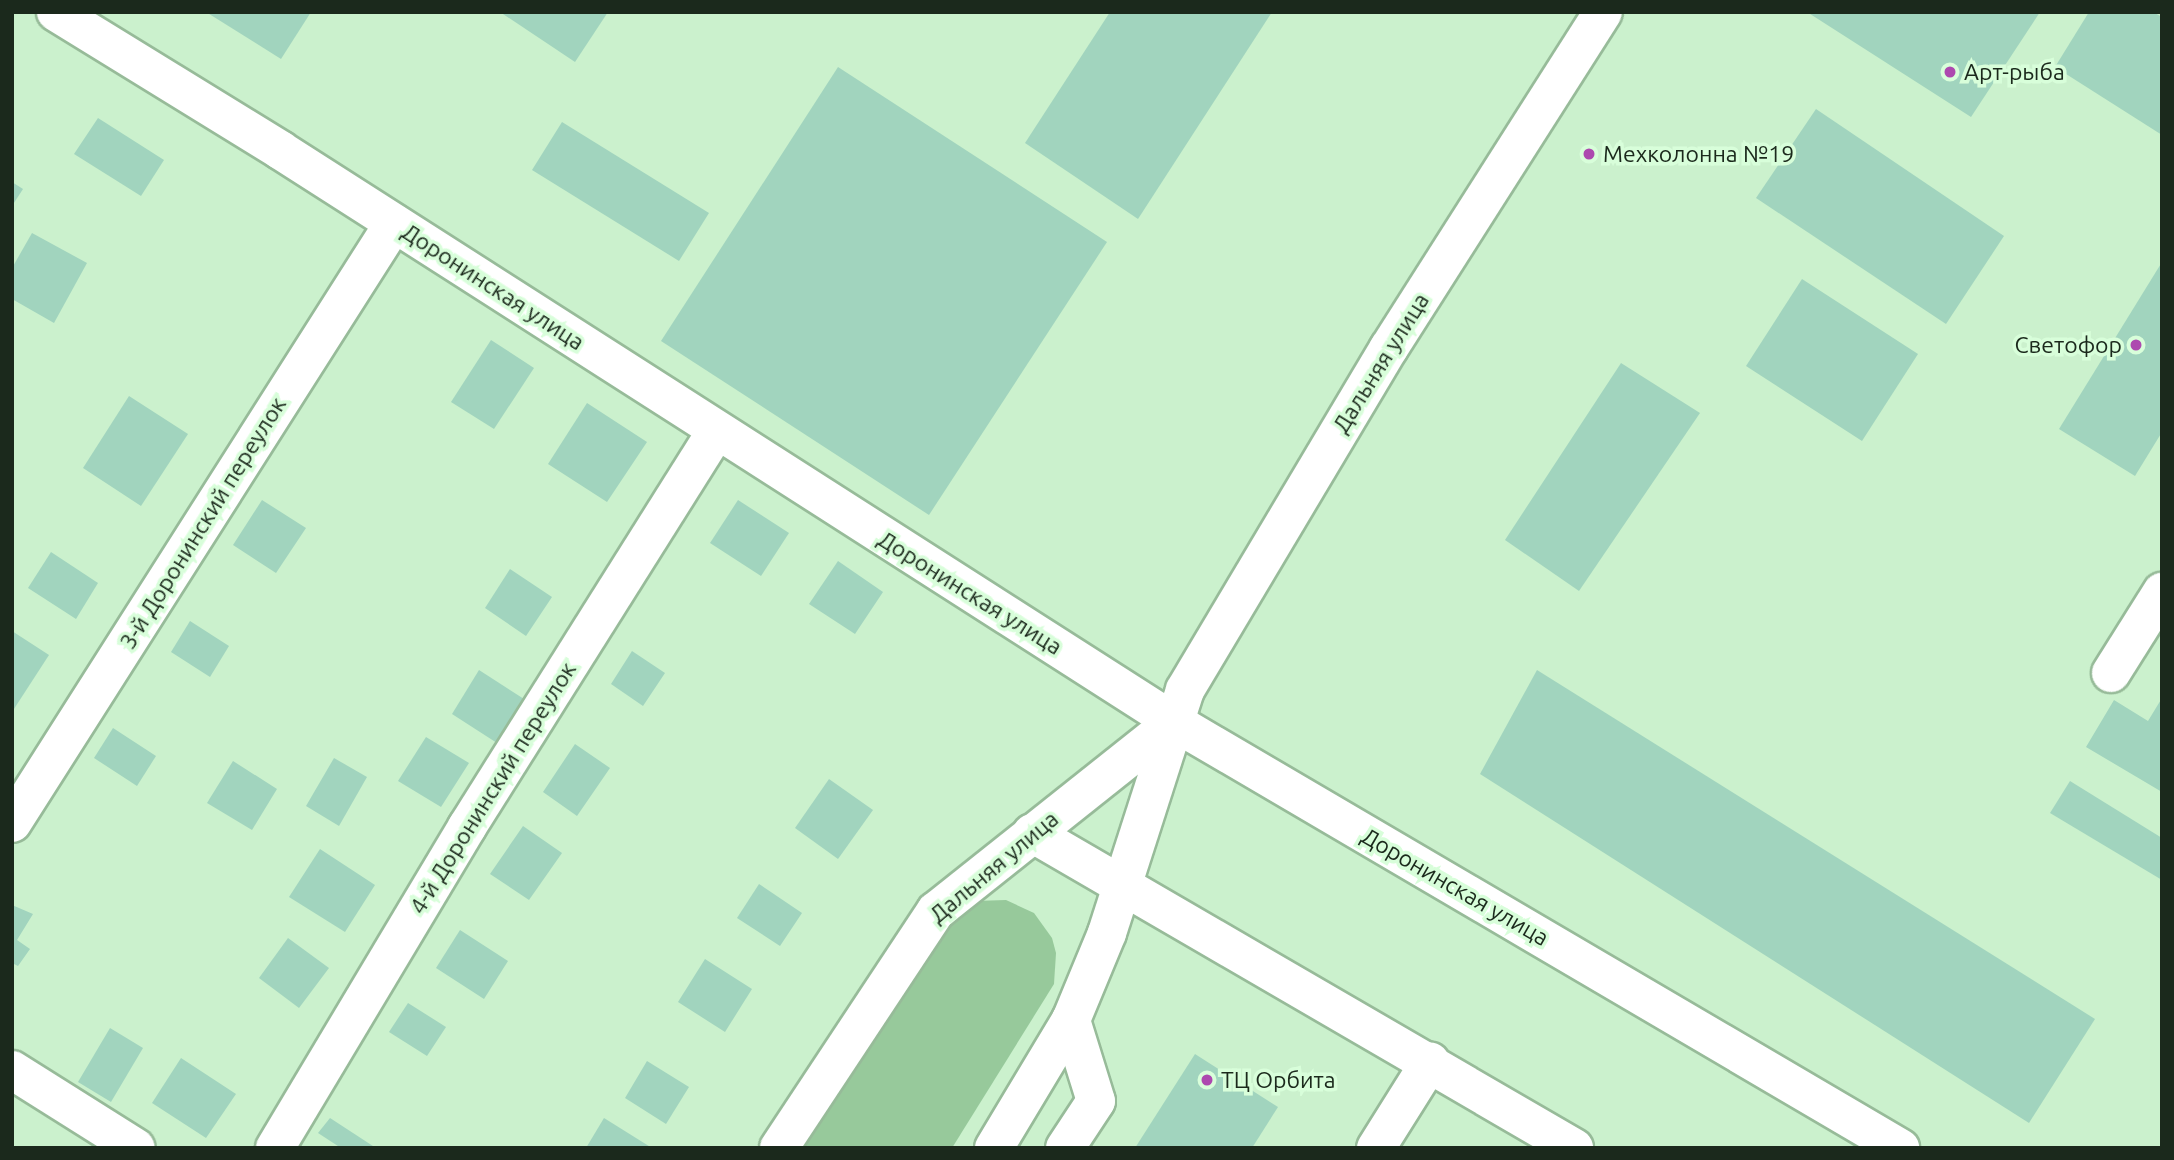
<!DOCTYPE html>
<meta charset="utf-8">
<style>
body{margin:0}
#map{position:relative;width:2174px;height:1160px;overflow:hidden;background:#cbf1cd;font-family:Ubuntu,sans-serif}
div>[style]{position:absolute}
.green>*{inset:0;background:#97c99b}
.building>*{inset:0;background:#a1d4be}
.roads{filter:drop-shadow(2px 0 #97bb99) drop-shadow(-2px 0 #97bb99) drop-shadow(0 2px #97bb99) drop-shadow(0 -2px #97bb99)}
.minor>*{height:38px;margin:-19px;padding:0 19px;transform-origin:19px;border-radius:19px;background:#fff}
.dots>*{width:19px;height:19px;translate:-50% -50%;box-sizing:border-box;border:4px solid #d8feda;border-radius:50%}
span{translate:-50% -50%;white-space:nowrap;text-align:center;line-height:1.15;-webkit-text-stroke:7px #d8feda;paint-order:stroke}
.poi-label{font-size:23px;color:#1b291c}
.left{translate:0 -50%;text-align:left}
.right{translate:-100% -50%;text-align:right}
.street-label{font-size:23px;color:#1b291c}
.frame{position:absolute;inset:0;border:14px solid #1b291c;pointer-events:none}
</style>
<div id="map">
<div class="green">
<i style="clip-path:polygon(1006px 900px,1034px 913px,1052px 938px,1056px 953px,1054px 984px,952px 1148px,799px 1148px,939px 928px,975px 901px)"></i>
</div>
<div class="building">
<i style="clip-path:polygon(206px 12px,311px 12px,281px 59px)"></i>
<i style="clip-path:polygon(500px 12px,608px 12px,575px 62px)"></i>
<i style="clip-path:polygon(1110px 12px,1272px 12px,1138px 219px,1025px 143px)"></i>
<i style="clip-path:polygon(1807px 12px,2040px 12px,1971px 117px)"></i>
<i style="clip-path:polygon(2089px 12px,2153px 12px,2162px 17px,2162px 135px,2055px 67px)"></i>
<i style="clip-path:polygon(838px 67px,1107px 242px,929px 515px,661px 341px)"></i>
<i style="clip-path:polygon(1816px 109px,2004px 236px,1946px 324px,1756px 198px)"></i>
<i style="clip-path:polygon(98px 118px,164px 160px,141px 196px,74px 154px)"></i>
<i style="clip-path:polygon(562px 122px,709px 213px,679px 261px,532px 170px)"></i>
<i style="clip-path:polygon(12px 182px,23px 189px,12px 206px)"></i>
<i style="clip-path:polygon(32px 233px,87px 263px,54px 323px,12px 299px,12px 268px)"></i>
<i style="clip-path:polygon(2162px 262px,2162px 432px,2135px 476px,2059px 429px)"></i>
<i style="clip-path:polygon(1802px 279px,1918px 354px,1862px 441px,1746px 366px)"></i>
<i style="clip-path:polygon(491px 340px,534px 368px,494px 429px,451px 402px)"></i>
<i style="clip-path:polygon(1621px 363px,1700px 413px,1579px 591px,1505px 540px)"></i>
<i style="clip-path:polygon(129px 396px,188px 434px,141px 506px,83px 468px)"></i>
<i style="clip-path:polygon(587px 403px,647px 442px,607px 502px,548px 464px)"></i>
<i style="clip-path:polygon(262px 500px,306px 528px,276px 573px,233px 545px)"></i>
<i style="clip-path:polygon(738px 500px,789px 533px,761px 576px,710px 543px)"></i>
<i style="clip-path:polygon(51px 552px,98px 583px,76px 619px,28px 588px)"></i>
<i style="clip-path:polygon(838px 561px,883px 592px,855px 634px,809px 604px)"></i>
<i style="clip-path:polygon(510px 569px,552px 597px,526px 636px,485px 608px)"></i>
<i style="clip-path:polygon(190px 621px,229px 646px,210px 677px,171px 652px)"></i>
<i style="clip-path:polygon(12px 631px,49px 655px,12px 712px)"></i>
<i style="clip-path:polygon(632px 651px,665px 673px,643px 706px,611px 684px)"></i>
<i style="clip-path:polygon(479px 670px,524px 699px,497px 743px,452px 714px)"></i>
<i style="clip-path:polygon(1537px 670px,2095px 1019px,2029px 1123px,1480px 774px)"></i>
<i style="clip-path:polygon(2162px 698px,2162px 792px,2086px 747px,2114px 700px,2148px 721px)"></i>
<i style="clip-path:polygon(113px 728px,156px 756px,137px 786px,94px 758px)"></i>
<i style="clip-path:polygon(426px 737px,469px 763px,441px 807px,398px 781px)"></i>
<i style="clip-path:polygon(575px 744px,610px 768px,577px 816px,543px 792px)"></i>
<i style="clip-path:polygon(334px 758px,367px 777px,339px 826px,306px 806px)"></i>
<i style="clip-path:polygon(233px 761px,277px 789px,252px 830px,207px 803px)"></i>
<i style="clip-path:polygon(829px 779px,873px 810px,838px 859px,795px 828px)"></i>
<i style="clip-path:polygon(2070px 781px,2162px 838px,2162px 880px,2050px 813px)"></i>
<i style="clip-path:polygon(523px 826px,562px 853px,529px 900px,490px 874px)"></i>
<i style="clip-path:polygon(320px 849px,375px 885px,345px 932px,289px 897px)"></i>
<i style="clip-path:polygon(759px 884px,802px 913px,780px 946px,737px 918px)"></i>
<i style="clip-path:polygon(12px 905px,33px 914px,17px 940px,30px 949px,18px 966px,12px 963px)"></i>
<i style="clip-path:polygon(460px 930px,508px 961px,484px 999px,436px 968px)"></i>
<i style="clip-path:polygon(288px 938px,329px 968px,299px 1008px,259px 978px)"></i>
<i style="clip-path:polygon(705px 959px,752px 989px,725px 1032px,678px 1002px)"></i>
<i style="clip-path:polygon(408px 1003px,446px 1027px,427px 1056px,389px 1032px)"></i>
<i style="clip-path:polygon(110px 1028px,143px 1048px,111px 1102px,78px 1082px)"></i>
<i style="clip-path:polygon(1195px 1054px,1278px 1107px,1252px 1148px,1135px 1148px)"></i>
<i style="clip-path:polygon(181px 1058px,236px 1094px,206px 1138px,152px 1103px)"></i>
<i style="clip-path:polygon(647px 1061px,689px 1087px,666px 1124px,625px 1098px)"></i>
<i style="clip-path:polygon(330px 1118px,376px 1148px,341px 1148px,318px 1133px)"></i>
<i style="clip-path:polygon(604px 1118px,652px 1148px,586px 1148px)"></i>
</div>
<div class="roads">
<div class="minor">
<i style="left:56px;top:12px;width:263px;rotate:31.6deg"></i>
<i style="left:280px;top:150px;width:1061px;rotate:32.61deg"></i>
<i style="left:1174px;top:722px;width:842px;rotate:30.4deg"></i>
<i style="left:2111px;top:673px;width:96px;rotate:-57.8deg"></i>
<i style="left:12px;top:823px;width:711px;rotate:-57.52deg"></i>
<i style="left:1032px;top:833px;width:627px;rotate:30.16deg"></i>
<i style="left:12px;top:1070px;width:146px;rotate:32.2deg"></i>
<i style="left:275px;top:1148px;width:374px;rotate:-59.1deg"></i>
<i style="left:467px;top:827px;width:467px;rotate:-57.8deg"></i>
<i style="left:779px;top:1148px;width:284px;rotate:-56.5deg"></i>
<i style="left:936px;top:911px;width:304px;rotate:-38.5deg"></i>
<i style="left:994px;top:1148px;width:149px;rotate:-59deg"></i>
<i style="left:1071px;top:1020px;width:94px;rotate:-67.5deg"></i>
<i style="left:1107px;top:933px;width:255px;rotate:-72.2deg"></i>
<i style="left:1185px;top:690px;width:398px;rotate:-59.2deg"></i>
<i style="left:1389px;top:348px;width:398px;rotate:-57.5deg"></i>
<i style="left:1065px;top:1148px;width:56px;rotate:-56.6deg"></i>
<i style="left:1096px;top:1101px;width:85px;rotate:-107.2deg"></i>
<i style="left:1376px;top:1148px;width:102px;rotate:-57.9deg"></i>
</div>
</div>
<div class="dots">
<i style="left:1950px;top:72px;background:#ad49af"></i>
<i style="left:1589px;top:154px;background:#ad49af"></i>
<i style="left:2136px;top:345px;background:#ad49af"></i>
<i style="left:1207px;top:1080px;background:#ad49af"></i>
</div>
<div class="poi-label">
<span class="left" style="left:1964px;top:72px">Арт-рыба</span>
<span class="left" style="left:1603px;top:154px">Мехколонна №19</span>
<span class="right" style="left:2122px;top:345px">Светофор</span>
<span class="left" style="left:1221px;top:1080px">ТЦ Орбита</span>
</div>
<div class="street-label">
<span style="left:493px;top:287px;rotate:33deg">Доронинская улица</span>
<span style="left:1381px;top:363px;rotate:-58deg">Дальняя улица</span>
<span style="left:203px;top:523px;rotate:-58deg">3-й Доронинский переулок</span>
<span style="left:970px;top:593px;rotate:32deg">Доронинская улица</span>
<span style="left:493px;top:788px;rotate:-58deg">4-й Доронинский переулок</span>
<span style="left:994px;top:867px;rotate:-40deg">Дальняя улица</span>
<span style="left:1455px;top:887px;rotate:30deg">Доронинская улица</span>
</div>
<div class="frame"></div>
</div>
